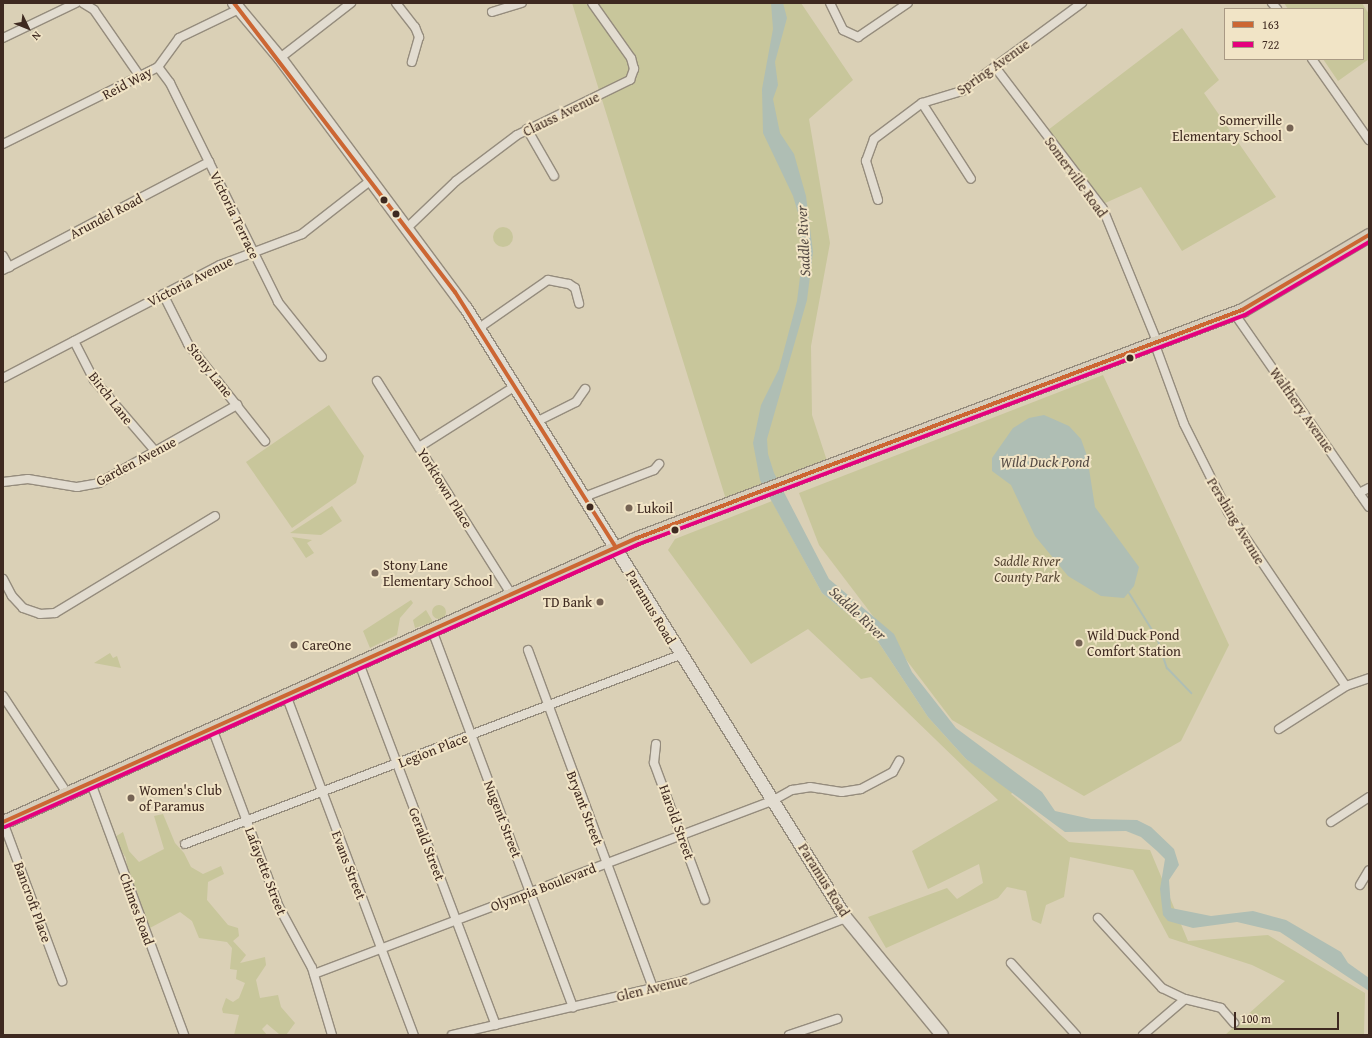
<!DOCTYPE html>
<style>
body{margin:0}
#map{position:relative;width:1372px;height:1038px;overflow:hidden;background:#dad0b6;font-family:"Gentium Book Plus",serif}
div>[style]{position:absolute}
.green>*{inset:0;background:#c8c69b}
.round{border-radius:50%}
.water>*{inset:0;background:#afbeb4}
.stream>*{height:2px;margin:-1px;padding:0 1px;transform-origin:1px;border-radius:1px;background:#afbeb4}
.roads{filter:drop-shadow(1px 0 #958c7d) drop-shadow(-1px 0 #958c7d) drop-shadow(0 1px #958c7d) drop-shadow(0 -1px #958c7d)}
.minor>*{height:8px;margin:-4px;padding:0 4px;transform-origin:4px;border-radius:4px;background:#e2dcd0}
.secondary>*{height:12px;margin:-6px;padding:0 6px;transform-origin:6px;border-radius:6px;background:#e2dcd0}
.primary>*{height:13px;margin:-6.5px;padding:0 6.5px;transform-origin:6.5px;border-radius:6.5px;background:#d6cdbb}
.bus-1>*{height:4px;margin:-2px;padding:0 2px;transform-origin:2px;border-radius:2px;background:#c63}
.bus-2>*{height:4px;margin:-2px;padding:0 2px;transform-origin:2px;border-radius:2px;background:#e5007d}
.dots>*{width:11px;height:11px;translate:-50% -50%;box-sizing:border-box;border:2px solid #f1e4c6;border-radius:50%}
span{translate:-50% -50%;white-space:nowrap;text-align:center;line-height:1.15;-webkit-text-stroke:4px #f1e4c6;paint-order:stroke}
.street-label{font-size:14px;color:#3e2920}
.poi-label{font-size:14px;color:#3e2920}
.right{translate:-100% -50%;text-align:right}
.left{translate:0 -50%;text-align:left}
.park-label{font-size:14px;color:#574734;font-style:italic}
.water-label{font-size:15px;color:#564c45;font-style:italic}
.frame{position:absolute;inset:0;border:4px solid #3e2920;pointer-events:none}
.legend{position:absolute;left:1224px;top:8px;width:140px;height:52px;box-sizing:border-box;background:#f1e4c6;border:1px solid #a99984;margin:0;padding:5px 7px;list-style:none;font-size:12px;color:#3e2920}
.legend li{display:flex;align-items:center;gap:8px;height:20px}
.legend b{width:20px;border:1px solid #a99984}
.north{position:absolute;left:8px;top:8px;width:40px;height:40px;-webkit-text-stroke:3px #f1e4c6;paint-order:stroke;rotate:133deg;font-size:11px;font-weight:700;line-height:16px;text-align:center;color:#3e2920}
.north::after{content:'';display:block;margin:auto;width:14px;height:18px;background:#3e2920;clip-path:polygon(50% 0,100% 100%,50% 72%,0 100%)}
.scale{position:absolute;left:1234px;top:1012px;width:105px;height:18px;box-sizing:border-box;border:2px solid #3e2920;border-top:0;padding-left:5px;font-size:12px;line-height:14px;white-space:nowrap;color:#3e2920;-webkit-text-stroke:3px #f1e4c6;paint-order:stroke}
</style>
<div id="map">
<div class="green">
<i style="clip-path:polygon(572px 3px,801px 3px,853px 80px,809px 119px,830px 243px,811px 346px,812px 415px,829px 467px,728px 506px)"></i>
<i style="clip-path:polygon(1284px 3px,1362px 3px,1369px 14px,1369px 59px,1338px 81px,1323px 59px,1363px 59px,1363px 9px,1288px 9px)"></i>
<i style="clip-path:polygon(1182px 28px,1219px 80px,1204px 93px,1276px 197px,1182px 251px,1141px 187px,1103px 204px,1048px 130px)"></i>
<i class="round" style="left:493px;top:227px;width:20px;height:20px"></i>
<i style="clip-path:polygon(1103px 375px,1229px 645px,1181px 741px,1084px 796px,952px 720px,819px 545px,799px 493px)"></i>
<i style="clip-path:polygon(329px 405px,364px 456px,356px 483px,292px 528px,246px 462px)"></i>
<i style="clip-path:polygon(772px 501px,822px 593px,873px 634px,928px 717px,966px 759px,1013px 792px,1011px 794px,1069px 842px,1150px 850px,1188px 941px,1268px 935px,1365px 993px,1364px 1035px,1225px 1035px,1285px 981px,1252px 965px,1169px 938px,1133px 870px,1070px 857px,1064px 897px,1046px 905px,1041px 924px,1032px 920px,1026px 891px,1007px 887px,998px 898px,886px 948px,868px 917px,947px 888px,957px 899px,983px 883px,979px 864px,928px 889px,912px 851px,998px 800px,871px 677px,861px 679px,808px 629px,751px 664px,668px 550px,675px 539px)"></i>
<i style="clip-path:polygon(332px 506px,342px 521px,321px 535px,290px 533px)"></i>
<i style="clip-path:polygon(292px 537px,312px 540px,307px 543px,314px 553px,306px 558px)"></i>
<i style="clip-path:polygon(411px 600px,413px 603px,400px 618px,397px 635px,370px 648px,363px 631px)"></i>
<i class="round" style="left:432px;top:605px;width:14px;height:14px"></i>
<i style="clip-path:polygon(426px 610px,433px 622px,415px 628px,413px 620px)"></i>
<i style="clip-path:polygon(110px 653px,113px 658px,117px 656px,121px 668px,94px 663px)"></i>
<i style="clip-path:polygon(163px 814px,175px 843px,184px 853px,191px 867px,203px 874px,221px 866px,224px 874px,208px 882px,207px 900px,228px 925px,238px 928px,239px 936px,233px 941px,246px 955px,240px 963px,265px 957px,266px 965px,256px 980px,260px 998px,278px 995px,281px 1007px,295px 1023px,286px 1035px,279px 1034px,267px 1024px,262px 1029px,267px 1035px,234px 1035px,239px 1015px,223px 1013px,222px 1009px,226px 998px,233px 1002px,239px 998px,245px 983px,236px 979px,237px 970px,230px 969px,232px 948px,227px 942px,199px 938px,192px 921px,180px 912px,148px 929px,136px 888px,128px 876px,126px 858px,113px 838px,123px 832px,129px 851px,139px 862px,164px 849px,154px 816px)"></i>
</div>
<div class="water">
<i style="clip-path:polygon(771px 3px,783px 3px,787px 18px,775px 62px,778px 85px,773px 99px,780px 133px,794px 154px,806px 196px,813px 252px,807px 300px,767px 439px,768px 454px,774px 473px,829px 579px,894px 634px,912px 672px,956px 728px,1042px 792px,1055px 811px,1091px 819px,1137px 820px,1151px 827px,1174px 849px,1179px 865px,1169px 880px,1171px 908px,1211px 916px,1253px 911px,1286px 920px,1341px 952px,1348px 963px,1369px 978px,1369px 991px,1280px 932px,1237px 922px,1193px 928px,1168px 921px,1163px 915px,1160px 889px,1165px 859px,1157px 851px,1141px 837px,1126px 831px,1065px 832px,966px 759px,928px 717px,873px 634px,822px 593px,760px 480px,753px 443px,761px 405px,779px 369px,797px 301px,802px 261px,799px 216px,793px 196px,763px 133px,762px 89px,773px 29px)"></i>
<i style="clip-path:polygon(1044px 415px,1069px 426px,1081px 439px,1087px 456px,1095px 507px,1139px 567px,1134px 586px,1124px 598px,1101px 596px,1068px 576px,1035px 536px,1011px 485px,992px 471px,992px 458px,1013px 428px,1029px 418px)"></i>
</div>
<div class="stream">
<i style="left:1129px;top:593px;width:53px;rotate:58.1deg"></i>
<i style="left:1157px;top:638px;width:32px;rotate:72deg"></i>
<i style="left:1167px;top:668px;width:35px;rotate:46deg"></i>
</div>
<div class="roads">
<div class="minor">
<i style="left:83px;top:3px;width:13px;rotate:32deg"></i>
<i style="left:94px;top:10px;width:79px;rotate:55.3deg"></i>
<i style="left:396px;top:3px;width:31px;rotate:52deg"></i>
<i style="left:415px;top:27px;width:11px;rotate:68deg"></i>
<i style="left:419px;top:37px;width:26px;rotate:106deg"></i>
<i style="left:830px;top:3px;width:30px;rotate:64deg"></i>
<i style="left:843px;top:30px;width:17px;rotate:25deg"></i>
<i style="left:858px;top:37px;width:60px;rotate:-34.2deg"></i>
<i style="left:1272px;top:3px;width:8px;rotate:50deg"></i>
<i style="left:492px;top:12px;width:31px;rotate:-17deg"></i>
<i style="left:3px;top:38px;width:81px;rotate:-25.6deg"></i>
<i style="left:280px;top:58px;width:90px;rotate:-37.8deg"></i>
<i style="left:1312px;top:59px;width:99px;rotate:54.9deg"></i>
<i style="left:158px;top:67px;width:20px;rotate:53deg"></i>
<i style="left:170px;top:83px;width:244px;rotate:63.7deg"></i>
<i style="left:278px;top:302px;width:70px;rotate:51.3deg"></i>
<i style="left:995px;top:67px;width:178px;rotate:52.7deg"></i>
<i style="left:1103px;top:209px;width:143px;rotate:67.8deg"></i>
<i style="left:922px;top:103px;width:90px;rotate:57.2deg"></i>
<i style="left:527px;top:129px;width:54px;rotate:60.1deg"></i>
<i style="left:3px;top:144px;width:173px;rotate:-26.4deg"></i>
<i style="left:158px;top:67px;width:36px;rotate:-54deg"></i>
<i style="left:179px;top:38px;width:67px;rotate:-25.8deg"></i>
<i style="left:878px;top:200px;width:41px;rotate:-107.1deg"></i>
<i style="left:866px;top:161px;width:23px;rotate:-70deg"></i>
<i style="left:874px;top:139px;width:60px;rotate:-36.9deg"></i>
<i style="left:922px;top:103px;width:42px;rotate:-16.7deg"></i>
<i style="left:962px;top:91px;width:149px;rotate:-36.3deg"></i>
<i style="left:408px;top:227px;width:66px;rotate:-43.8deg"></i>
<i style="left:456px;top:181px;width:76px;rotate:-37deg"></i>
<i style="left:517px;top:135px;width:126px;rotate:-26deg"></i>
<i style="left:630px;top:80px;width:12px;rotate:-70deg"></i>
<i style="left:634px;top:69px;width:11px;rotate:-105deg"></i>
<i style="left:631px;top:58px;width:67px;rotate:-125.3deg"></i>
<i style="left:3px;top:256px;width:13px;rotate:61deg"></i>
<i style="left:3px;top:270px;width:233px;rotate:-27.7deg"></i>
<i style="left:163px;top:294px;width:56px;rotate:63.4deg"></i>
<i style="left:188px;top:344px;width:124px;rotate:51.6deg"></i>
<i style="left:1234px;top:313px;width:236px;rotate:55.2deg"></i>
<i style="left:479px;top:328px;width:84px;rotate:-34.8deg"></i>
<i style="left:548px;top:280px;width:21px;rotate:11deg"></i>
<i style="left:569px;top:284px;width:7px;rotate:34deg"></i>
<i style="left:575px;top:288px;width:16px;rotate:75deg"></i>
<i style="left:74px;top:341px;width:44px;rotate:62.9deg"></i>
<i style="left:94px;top:380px;width:94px;rotate:49.3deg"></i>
<i style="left:1154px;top:342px;width:87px;rotate:69.9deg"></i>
<i style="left:1184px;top:424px;width:98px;rotate:63.4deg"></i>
<i style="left:1228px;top:512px;width:210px;rotate:55.9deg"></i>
<i style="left:3px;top:378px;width:245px;rotate:-27.5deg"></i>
<i style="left:220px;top:265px;width:88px;rotate:-20.7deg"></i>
<i style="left:302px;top:234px;width:88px;rotate:-38deg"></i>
<i style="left:377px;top:381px;width:253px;rotate:57.8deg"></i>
<i style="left:536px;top:422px;width:45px;rotate:-26.6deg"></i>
<i style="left:576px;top:402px;width:16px;rotate:-55deg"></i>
<i style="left:419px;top:447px;width:112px;rotate:-32.3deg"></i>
<i style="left:3px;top:482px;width:25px;rotate:-7deg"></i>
<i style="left:28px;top:479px;width:50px;rotate:9.3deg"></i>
<i style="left:77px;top:487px;width:22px;rotate:-10deg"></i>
<i style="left:99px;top:483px;width:159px;rotate:-29.5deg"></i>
<i style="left:1359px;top:493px;width:11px;rotate:-27deg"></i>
<i style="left:584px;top:497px;width:75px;rotate:-21.1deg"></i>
<i style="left:654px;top:470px;width:8px;rotate:-50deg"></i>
<i style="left:3px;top:579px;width:19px;rotate:62deg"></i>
<i style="left:12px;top:596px;width:16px;rotate:47deg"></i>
<i style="left:23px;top:608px;width:18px;rotate:19deg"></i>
<i style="left:40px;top:614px;width:15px;rotate:-4deg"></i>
<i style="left:55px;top:613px;width:187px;rotate:-31.2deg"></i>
<i style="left:432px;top:630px;width:403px;rotate:69.5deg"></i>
<i style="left:528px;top:650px;width:360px;rotate:69.7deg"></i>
<i style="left:359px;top:663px;width:387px;rotate:69.3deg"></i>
<i style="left:286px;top:695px;width:363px;rotate:69.4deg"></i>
<i style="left:3px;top:696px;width:116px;rotate:56.6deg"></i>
<i style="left:212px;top:728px;width:191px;rotate:69.5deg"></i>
<i style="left:279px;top:907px;width:69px;rotate:61.6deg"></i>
<i style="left:312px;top:968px;width:70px;rotate:73.4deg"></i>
<i style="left:1279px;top:729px;width:80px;rotate:-32.7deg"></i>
<i style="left:1346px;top:686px;width:24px;rotate:-19deg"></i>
<i style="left:656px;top:744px;width:19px;rotate:96deg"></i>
<i style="left:654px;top:763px;width:146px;rotate:69.6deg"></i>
<i style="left:91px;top:783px;width:269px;rotate:69.7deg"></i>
<i style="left:3px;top:822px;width:170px;rotate:69.6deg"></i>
<i style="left:1331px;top:822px;width:45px;rotate:-33.3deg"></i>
<i style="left:185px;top:844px;width:530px;rotate:-20.9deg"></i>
<i style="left:1360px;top:885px;width:17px;rotate:-59deg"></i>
<i style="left:1098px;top:918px;width:95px;rotate:47.6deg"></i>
<i style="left:1162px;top:988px;width:25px;rotate:26deg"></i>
<i style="left:1185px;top:999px;width:37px;rotate:14deg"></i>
<i style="left:1221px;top:1008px;width:20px;rotate:49deg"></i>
<i style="left:1011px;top:963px;width:97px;rotate:47.9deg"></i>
<i style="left:314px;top:974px;width:490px;rotate:-20.7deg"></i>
<i style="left:772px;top:801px;width:23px;rotate:-29deg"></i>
<i style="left:792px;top:790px;width:18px;rotate:-9deg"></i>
<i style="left:810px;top:787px;width:32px;rotate:9deg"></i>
<i style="left:842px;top:792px;width:19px;rotate:-9deg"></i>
<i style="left:861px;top:789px;width:36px;rotate:-28deg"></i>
<i style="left:893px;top:772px;width:13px;rotate:-61deg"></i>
<i style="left:452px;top:1035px;width:240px;rotate:-13.2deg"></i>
<i style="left:686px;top:980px;width:172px;rotate:-21.2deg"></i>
<i style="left:789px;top:1035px;width:51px;rotate:-18.4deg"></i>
<i style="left:1143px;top:1035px;width:55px;rotate:-40.6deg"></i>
</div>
<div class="secondary">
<i style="left:234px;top:3px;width:72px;rotate:50.1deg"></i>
<i style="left:280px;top:58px;width:312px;rotate:53.4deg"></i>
<i style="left:466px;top:308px;width:719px;rotate:58.08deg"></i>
<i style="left:846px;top:918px;width:151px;rotate:50.6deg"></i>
</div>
<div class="primary">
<i style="left:3px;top:822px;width:695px;rotate:-24.13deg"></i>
<i style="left:637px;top:538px;width:647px;rotate:-20.65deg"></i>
<i style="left:1242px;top:310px;width:147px;rotate:-30.6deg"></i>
</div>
</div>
<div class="bus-1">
<i style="left:234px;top:3px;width:364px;rotate:52.6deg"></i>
<i style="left:455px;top:292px;width:302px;rotate:57.8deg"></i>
<i style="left:3px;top:822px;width:695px;rotate:-24.13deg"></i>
<i style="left:637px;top:538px;width:647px;rotate:-20.65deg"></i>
<i style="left:1242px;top:310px;width:147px;rotate:-30.6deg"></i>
</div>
<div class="bus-2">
<i style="left:5px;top:827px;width:694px;rotate:-24.05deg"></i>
<i style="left:639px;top:544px;width:648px;rotate:-20.7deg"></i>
<i style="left:1245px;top:315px;width:144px;rotate:-30.5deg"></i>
</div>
<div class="dots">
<i style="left:1290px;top:128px;background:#756354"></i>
<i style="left:384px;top:200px;background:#3e2920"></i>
<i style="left:396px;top:214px;background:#3e2920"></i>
<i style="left:1130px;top:358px;background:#3e2920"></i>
<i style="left:590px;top:507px;background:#3e2920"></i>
<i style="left:629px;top:508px;background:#756354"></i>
<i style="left:675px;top:530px;background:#3e2920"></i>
<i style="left:375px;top:573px;background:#756354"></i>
<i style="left:600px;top:602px;background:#756354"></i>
<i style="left:1079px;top:643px;background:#756354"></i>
<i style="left:294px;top:645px;background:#756354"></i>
<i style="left:131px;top:798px;background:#756354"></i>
</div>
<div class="street-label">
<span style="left:993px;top:67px;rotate:-35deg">Spring Avenue</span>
<span style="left:127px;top:83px;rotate:-28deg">Reid Way</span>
<span style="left:561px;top:114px;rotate:-26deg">Clauss Avenue</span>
<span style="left:1076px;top:177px;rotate:54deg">Somerville Road</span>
<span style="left:235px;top:215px;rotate:64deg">Victoria Terrace</span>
<span style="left:106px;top:216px;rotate:-28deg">Arundel Road</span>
<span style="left:190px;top:281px;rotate:-27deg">Victoria Avenue</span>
<span style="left:210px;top:370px;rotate:52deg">Stony Lane</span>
<span style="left:111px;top:398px;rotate:52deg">Birch Lane</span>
<span style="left:1302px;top:410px;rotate:55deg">Walthery Avenue</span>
<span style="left:136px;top:461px;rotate:-28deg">Garden Avenue</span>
<span style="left:445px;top:488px;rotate:58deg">Yorktown Place</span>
<span style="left:1236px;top:521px;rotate:59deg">Pershing Avenue</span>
<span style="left:651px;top:607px;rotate:59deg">Paramus Road</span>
<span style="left:433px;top:750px;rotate:-21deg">Legion Place</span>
<span style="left:585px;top:808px;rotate:69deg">Bryant Street</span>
<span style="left:503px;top:819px;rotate:69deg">Nugent Street</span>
<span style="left:677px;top:822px;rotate:70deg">Harold Street</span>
<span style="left:427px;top:844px;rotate:69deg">Gerald Street</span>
<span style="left:349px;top:865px;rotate:69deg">Evans Street</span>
<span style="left:266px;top:871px;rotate:69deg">Lafayette Street</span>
<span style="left:824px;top:880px;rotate:58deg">Paramus Road</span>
<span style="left:543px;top:887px;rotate:-21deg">Olympia Boulevard</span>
<span style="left:33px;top:902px;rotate:70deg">Bancroft Place</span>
<span style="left:137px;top:909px;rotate:70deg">Chimes Road</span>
<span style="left:652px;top:988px;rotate:-14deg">Glen Avenue</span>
</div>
<div class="poi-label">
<span class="right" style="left:1282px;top:128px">Somerville<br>Elementary School</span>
<span class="left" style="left:637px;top:508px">Lukoil</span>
<span class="left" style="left:383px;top:573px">Stony Lane<br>Elementary School</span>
<span class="right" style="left:592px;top:602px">TD Bank</span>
<span class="left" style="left:1087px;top:643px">Wild Duck Pond<br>Comfort Station</span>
<span class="left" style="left:302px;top:645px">CareOne</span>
<span class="left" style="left:139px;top:798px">Women's Club<br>of Paramus</span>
</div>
<div class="park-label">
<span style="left:1027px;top:569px">Saddle River<br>County Park</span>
</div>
<div class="water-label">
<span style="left:803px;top:241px;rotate:-93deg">Saddle River</span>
<span style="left:1045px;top:462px">Wild Duck Pond</span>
<span style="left:858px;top:613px;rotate:43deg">Saddle River</span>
</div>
<div class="frame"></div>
<ul class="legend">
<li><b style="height:5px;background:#c63"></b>163</li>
<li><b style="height:5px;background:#e5007d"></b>722</li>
</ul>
<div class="north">N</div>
<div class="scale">100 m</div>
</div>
